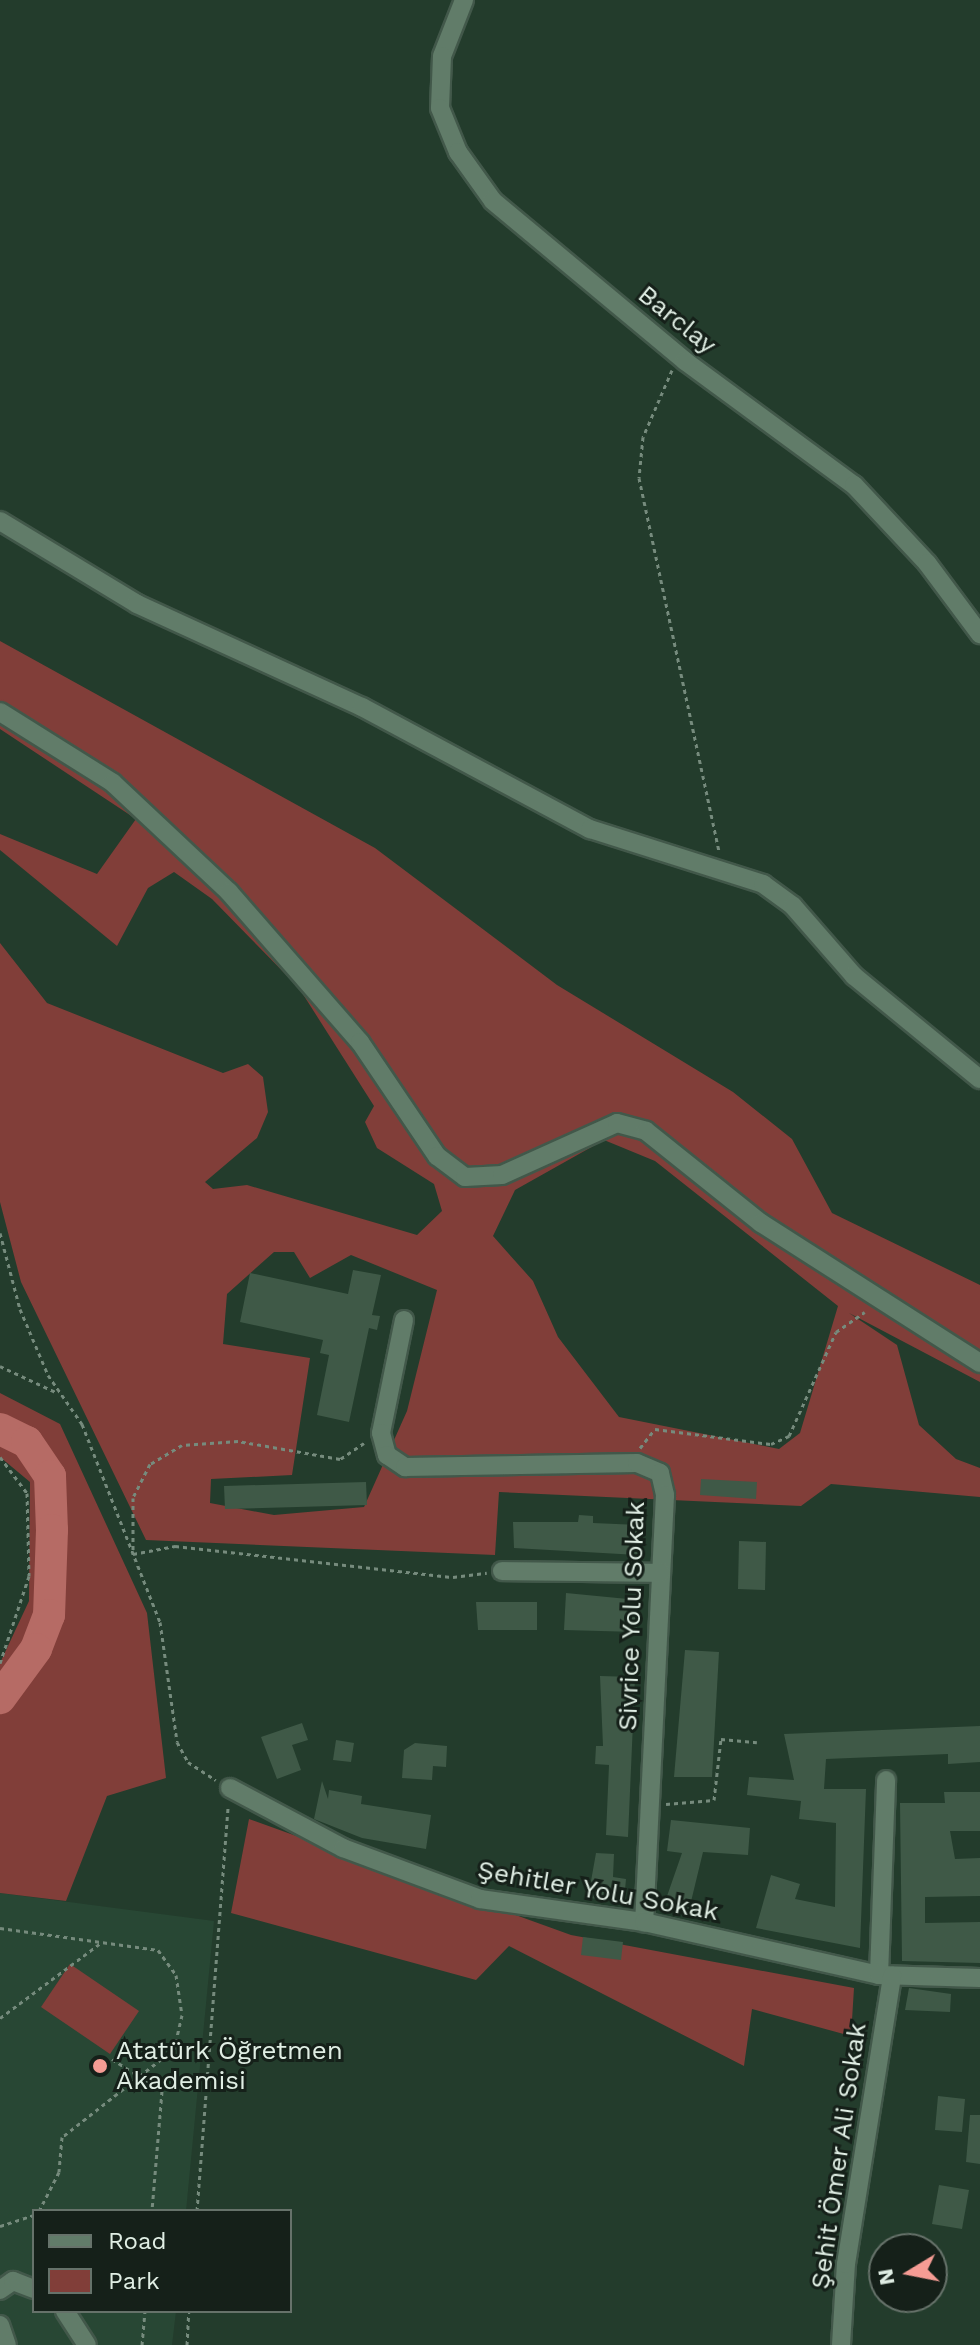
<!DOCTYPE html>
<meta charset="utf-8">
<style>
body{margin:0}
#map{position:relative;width:980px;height:2345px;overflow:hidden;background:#233c2c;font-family:"Work Sans",sans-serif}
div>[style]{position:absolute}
.built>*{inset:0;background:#284734}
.green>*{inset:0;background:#813e39}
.river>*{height:32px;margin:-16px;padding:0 16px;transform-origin:16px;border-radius:16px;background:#b66b65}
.building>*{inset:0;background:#3f5947}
.path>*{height:3px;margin-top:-1.5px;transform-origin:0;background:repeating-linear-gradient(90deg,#768b7d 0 4px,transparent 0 8px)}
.roads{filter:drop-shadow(2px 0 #42584a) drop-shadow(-2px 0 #42584a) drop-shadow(0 2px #42584a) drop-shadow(0 -2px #42584a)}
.minor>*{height:18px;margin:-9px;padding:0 9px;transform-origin:9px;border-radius:9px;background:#617c69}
.dots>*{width:22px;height:22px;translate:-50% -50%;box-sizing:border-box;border:4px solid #152019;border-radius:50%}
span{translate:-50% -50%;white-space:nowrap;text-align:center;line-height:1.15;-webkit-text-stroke:6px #152019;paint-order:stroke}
.street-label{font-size:26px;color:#e0eee4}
.poi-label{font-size:26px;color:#e0eee4}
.left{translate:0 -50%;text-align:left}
.legend{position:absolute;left:32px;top:2209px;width:260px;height:104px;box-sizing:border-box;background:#152019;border:2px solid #66726a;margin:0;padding:10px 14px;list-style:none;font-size:24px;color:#e0eee4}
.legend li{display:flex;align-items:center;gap:16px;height:40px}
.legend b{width:40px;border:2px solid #66726a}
.north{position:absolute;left:868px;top:2233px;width:80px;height:80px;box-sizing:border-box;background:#152019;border:2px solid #66726a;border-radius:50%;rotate:260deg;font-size:22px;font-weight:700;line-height:32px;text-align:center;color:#e0eee4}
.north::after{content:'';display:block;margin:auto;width:28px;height:36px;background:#f59c94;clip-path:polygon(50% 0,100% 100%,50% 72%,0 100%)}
</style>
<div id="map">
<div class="built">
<i style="clip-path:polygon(0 1893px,214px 1921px,186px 2211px,34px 2211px,34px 2311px,176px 2311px,172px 2345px,0 2345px)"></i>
</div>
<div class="green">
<i style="clip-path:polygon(evenodd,0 641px,375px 848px,557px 985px,733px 1092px,792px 1139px,832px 1213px,980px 1285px,980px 1382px,849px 1313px,897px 1345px,919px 1425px,956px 1459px,980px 1468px,980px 1497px,831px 1484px,801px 1506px,499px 1492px,495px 1555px,146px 1540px,21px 1282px,0 1202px,0 943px,47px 1003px,223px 1073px,248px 1064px,263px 1077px,268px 1112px,257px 1138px,205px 1182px,213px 1189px,247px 1185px,417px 1235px,442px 1211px,434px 1184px,377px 1148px,365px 1122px,374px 1106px,299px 988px,212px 899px,174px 872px,148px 888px,117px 946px,0 850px,0 834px,97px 874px,136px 819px,0 729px,0 641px,604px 1140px,655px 1161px,838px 1306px,800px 1433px,779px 1449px,619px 1417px,558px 1337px,533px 1281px,493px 1236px,515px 1190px,604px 1140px,0 641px,274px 1252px,294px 1252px,310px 1278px,351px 1255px,437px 1290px,407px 1411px,364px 1507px,274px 1515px,210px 1503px,211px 1479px,292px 1475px,310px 1358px,223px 1344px,227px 1294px,274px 1252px)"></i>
<i style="clip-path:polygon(0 1393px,60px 1424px,147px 1613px,166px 1778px,107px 1796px,66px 1901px,0 1893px,0 1663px,29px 1601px,30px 1482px,0 1457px)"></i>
<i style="clip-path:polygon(249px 1819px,571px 1935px,854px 1988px,851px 2036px,752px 2009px,744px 2066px,509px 1946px,476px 1980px,231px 1913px)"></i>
<i style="clip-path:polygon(70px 1964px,139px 2011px,110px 2054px,41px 2007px)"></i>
</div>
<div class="river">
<i style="left:0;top:1429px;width:30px;rotate:26deg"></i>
<i style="left:27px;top:1442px;width:41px;rotate:55.9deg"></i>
<i style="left:50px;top:1476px;width:54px;rotate:87.9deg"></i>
<i style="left:52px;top:1530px;width:85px;rotate:92deg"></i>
<i style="left:49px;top:1615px;width:36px;rotate:111deg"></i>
<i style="left:36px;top:1649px;width:61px;rotate:126.3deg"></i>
</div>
<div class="building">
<i style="clip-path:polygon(353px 1270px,381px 1275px,372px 1315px,380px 1316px,377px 1330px,369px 1328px,349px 1422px,317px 1415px,329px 1355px,320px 1353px,323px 1340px,240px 1322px,250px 1273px,348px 1294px)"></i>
<i style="clip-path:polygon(701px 1479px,757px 1482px,756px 1499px,700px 1495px)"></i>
<i style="clip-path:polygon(366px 1482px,367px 1505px,225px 1509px,224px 1486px)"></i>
<i style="clip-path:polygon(579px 1515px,593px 1516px,593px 1523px,639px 1525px,638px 1555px,514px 1548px,513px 1522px,578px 1522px)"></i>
<i style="clip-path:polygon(739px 1541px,766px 1542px,765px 1590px,738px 1589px)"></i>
<i style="clip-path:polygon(566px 1593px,638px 1600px,637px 1632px,564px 1630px)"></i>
<i style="clip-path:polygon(476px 1602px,537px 1602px,537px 1630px,478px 1630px)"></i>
<i style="clip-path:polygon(685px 1650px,719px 1652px,712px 1777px,674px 1777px)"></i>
<i style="clip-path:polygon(600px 1676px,635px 1677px,628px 1837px,606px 1835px,609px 1765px,595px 1764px,596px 1746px,603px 1746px)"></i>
<i style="clip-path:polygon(302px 1723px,308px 1740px,292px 1745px,301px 1770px,277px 1779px,261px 1737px)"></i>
<i style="clip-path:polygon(980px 1726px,980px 1762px,948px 1764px,948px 1754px,826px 1759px,824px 1789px,866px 1789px,860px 1948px,756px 1928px,771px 1875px,800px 1884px,795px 1899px,835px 1907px,836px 1823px,799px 1819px,801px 1801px,747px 1795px,749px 1777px,794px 1780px,784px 1734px)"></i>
<i style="clip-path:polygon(336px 1740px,354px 1743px,351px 1762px,333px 1760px)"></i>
<i style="clip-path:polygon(415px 1743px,447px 1746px,446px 1767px,433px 1766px,432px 1780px,402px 1778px,404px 1750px)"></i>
<i style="clip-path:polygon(322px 1781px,328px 1799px,329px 1790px,362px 1796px,361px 1804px,431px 1815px,426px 1849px,362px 1838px,314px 1819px)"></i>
<i style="clip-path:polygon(944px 1792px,980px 1792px,980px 1831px,950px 1831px,955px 1859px,980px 1858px,980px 1896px,925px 1897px,925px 1923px,980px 1922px,980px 1963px,902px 1961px,900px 1803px,945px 1803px)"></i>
<i style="clip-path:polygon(671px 1820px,750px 1828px,748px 1855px,703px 1852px,688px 1914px,666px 1899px,682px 1853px,667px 1851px)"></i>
<i style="clip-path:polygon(596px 1853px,614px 1854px,613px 1877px,626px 1879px,624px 1901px,588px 1898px)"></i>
<i style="clip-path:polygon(583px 1937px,623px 1942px,621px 1960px,581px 1955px)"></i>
<i style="clip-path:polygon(909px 1988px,951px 1994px,950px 2012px,905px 2010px)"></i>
<i style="clip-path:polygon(938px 2096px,965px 2099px,962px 2132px,935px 2130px)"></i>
<i style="clip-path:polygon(970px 2115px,980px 2115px,980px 2164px,966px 2162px)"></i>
<i style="clip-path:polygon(939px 2185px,969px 2190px,962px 2229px,932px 2224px)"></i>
</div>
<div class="path">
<i style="left:672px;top:370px;width:73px;rotate:113.4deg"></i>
<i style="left:643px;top:437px;width:41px;rotate:95.6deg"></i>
<i style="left:639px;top:478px;width:382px;rotate:77.9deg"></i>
<i style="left:0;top:1233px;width:79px;rotate:75.3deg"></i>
<i style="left:20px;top:1309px;width:72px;rotate:67deg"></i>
<i style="left:48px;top:1375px;width:60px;rotate:55.2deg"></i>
<i style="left:82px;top:1424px;width:213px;rotate:68.5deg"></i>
<i style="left:160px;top:1622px;width:121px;rotate:81.9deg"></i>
<i style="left:177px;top:1742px;width:23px;rotate:61deg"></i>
<i style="left:188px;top:1762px;width:33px;rotate:33deg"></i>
<i style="left:0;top:1366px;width:64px;rotate:25deg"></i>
<i style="left:364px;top:1443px;width:29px;rotate:146deg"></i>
<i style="left:340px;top:1459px;width:104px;rotate:-170deg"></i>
<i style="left:238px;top:1441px;width:56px;rotate:175.9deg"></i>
<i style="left:182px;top:1445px;width:37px;rotate:149deg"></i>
<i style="left:150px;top:1464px;width:38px;rotate:117deg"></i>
<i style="left:133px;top:1498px;width:56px;rotate:90deg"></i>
<i style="left:133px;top:1554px;width:43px;rotate:-10.8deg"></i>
<i style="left:175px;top:1546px;width:280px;rotate:6.4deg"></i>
<i style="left:453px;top:1577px;width:34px;rotate:-7deg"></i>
<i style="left:640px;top:1448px;width:24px;rotate:-52deg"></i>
<i style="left:655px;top:1429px;width:117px;rotate:7.4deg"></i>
<i style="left:771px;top:1444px;width:20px;rotate:-24deg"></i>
<i style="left:789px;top:1436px;width:114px;rotate:-65.7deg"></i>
<i style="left:836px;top:1332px;width:35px;rotate:-35deg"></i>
<i style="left:0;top:1457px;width:45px;rotate:53.1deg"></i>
<i style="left:27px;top:1493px;width:83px;rotate:88.6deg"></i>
<i style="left:29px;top:1576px;width:92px;rotate:108.4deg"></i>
<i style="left:666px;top:1804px;width:48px;rotate:-4.8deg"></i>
<i style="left:714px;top:1800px;width:61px;rotate:-83.5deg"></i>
<i style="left:721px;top:1739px;width:36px;rotate:5deg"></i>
<i style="left:0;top:1928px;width:160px;rotate:7.9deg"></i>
<i style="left:158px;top:1950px;width:31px;rotate:54deg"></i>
<i style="left:176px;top:1975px;width:40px;rotate:81.5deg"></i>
<i style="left:182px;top:2015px;width:35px;rotate:103deg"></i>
<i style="left:174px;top:2049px;width:142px;rotate:141.8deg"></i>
<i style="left:62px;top:2137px;width:35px;rotate:95deg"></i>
<i style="left:59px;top:2172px;width:44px;rotate:117.1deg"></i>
<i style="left:0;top:2018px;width:127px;rotate:-36.7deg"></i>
<i style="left:112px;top:2059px;width:59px;rotate:32.6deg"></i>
<i style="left:162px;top:2091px;width:120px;rotate:94.8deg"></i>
<i style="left:197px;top:2211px;width:404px;rotate:-85.6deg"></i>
<i style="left:0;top:2226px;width:36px;rotate:-18deg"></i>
<i style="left:142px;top:2345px;width:34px;rotate:-85deg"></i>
<i style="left:187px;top:2345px;width:34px;rotate:-87deg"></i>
</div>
<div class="roads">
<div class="minor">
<i style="left:464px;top:0;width:60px;rotate:111.4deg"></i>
<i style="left:442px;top:56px;width:52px;rotate:92.2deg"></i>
<i style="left:440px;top:108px;width:48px;rotate:67.8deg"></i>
<i style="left:458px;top:152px;width:60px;rotate:54.5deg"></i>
<i style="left:493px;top:201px;width:250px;rotate:39.8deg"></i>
<i style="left:685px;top:361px;width:210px;rotate:36.3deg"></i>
<i style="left:854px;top:485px;width:107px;rotate:46.9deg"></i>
<i style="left:927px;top:563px;width:89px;rotate:53.3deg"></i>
<i style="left:0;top:521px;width:160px;rotate:31.2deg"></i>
<i style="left:137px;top:604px;width:247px;rotate:24.6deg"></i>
<i style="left:362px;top:707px;width:259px;rotate:28.2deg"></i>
<i style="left:590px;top:829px;width:182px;rotate:17.6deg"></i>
<i style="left:763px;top:884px;width:37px;rotate:36deg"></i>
<i style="left:793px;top:906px;width:93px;rotate:48.9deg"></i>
<i style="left:854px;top:976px;width:163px;rotate:39.3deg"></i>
<i style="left:0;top:712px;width:133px;rotate:32.1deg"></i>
<i style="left:113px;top:783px;width:159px;rotate:43.2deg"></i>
<i style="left:229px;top:892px;width:199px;rotate:48.9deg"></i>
<i style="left:360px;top:1042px;width:138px;rotate:56deg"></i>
<i style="left:437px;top:1156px;width:35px;rotate:37deg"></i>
<i style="left:465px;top:1177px;width:37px;rotate:-3deg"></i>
<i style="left:502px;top:1175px;width:126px;rotate:-24.3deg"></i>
<i style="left:617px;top:1123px;width:30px;rotate:15deg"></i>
<i style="left:646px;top:1131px;width:147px;rotate:38.7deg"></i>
<i style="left:761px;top:1223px;width:260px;rotate:32.6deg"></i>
<i style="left:404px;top:1320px;width:115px;rotate:101.5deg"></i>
<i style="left:381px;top:1433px;width:23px;rotate:75deg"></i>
<i style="left:387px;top:1455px;width:22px;rotate:34deg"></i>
<i style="left:405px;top:1467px;width:232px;rotate:-1deg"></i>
<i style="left:637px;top:1463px;width:25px;rotate:23deg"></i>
<i style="left:660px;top:1473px;width:23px;rotate:77deg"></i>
<i style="left:665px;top:1495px;width:428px;rotate:92.8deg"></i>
<i style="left:502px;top:1571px;width:159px;rotate:0.7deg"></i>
<i style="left:230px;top:1788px;width:128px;rotate:28deg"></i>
<i style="left:343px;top:1848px;width:146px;rotate:20.4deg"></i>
<i style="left:480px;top:1899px;width:166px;rotate:8deg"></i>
<i style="left:644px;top:1922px;width:241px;rotate:12.7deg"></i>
<i style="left:879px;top:1975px;width:101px;rotate:1.7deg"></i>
<i style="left:879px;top:1975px;width:195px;rotate:-87.9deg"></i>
<i style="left:0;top:2290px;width:16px;rotate:-35deg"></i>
<i style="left:13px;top:2281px;width:22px;rotate:21deg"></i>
<i style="left:65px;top:2311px;width:40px;rotate:57.1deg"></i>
<i style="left:0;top:2325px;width:21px;rotate:71deg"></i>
<i style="left:841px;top:2345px;width:81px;rotate:-86.5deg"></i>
<i style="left:846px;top:2264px;width:292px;rotate:-80.9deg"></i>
</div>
</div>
<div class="dots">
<i style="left:100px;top:2066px;background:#f59c94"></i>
</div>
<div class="street-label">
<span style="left:677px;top:320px;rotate:39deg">Barclay</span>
<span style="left:632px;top:1616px;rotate:-88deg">Sivrice Yolu Sokak</span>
<span style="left:598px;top:1891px;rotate:10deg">Şehitler Yolu Sokak</span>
<span style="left:839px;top:2156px;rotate:-82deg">Şehit Ömer Ali Sokak</span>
</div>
<div class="poi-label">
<span class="left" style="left:116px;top:2066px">Atatürk Öğretmen<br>Akademisi</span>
</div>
<ul class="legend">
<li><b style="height:10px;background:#617c69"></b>Road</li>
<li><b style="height:22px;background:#813e39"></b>Park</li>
</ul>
<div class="north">N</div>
</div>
